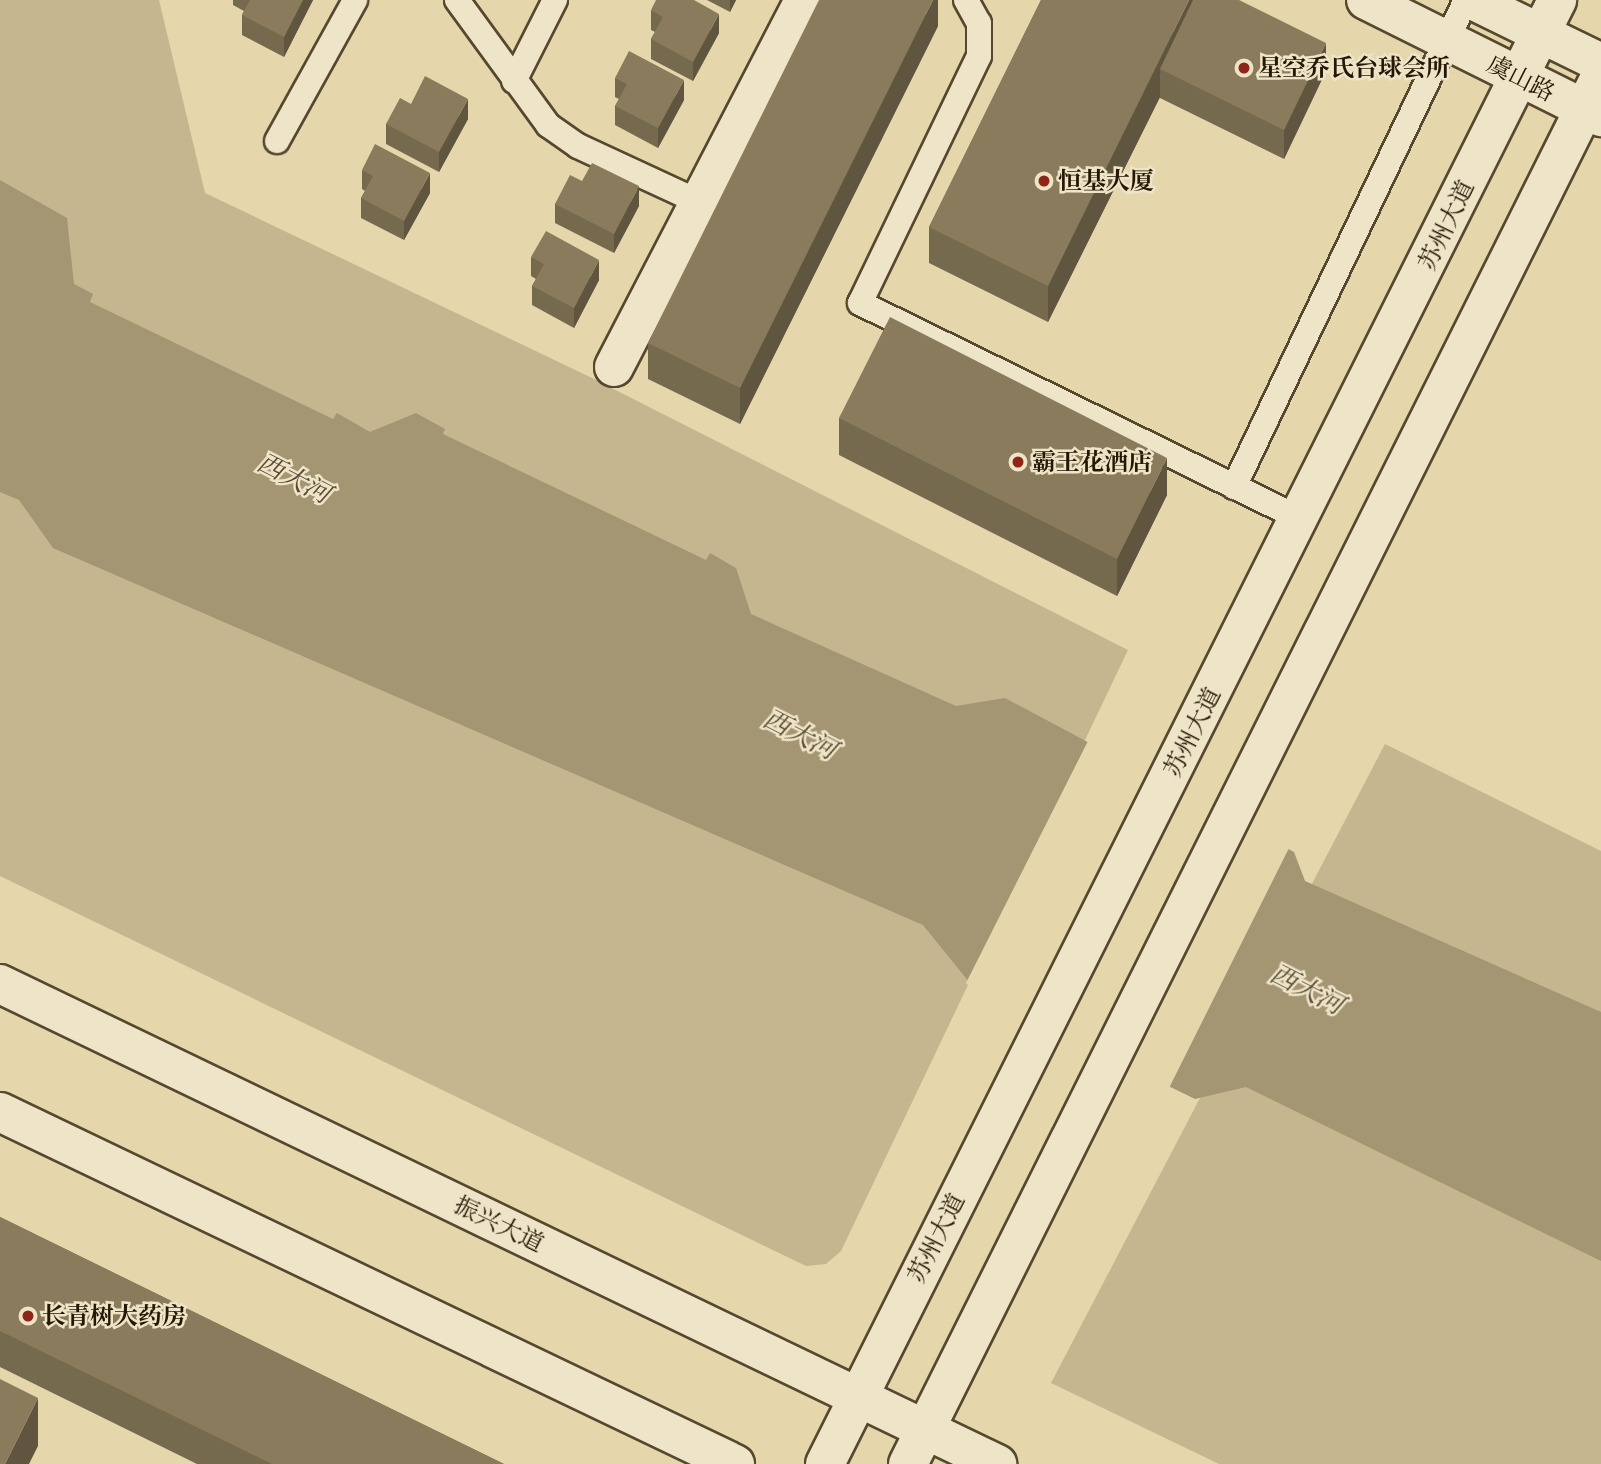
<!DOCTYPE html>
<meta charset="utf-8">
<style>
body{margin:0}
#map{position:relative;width:1601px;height:1464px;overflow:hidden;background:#e5d6ab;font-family:"Gentium Book Plus","Noto Serif SC",serif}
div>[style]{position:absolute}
.green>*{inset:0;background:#c5b68f}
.water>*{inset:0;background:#a49573}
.pier>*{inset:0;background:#e5d6ab}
.roads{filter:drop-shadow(2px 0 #56482e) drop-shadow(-2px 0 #56482e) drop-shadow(0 2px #56482e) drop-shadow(0 -2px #56482e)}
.service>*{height:24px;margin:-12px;padding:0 12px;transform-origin:12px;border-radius:12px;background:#eee4c8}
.minor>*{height:38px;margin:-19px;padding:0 19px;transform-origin:19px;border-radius:19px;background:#eee4c8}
.tertiary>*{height:38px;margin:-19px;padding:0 19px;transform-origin:19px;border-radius:19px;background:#eee4c8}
.secondary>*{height:38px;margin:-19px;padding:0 19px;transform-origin:19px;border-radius:19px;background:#eee4c8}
.wall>*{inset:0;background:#766a4e}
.shaded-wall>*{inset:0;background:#605640}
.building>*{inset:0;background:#897b5b}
.dots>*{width:19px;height:19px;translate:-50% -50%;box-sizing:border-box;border:4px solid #eee4c8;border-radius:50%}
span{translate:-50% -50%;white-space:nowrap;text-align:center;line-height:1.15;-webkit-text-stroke:5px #eee4c8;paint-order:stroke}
.poi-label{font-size:24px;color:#261805;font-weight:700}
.left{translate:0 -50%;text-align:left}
.street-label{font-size:24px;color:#261805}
.water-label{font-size:26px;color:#584a31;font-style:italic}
</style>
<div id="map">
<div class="green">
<i style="clip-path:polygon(0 0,159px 0,205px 193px,590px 377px,1128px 650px,841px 1251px,826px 1264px,806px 1266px,0 876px)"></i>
<i style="clip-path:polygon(1385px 744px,1601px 851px,1601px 1464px,1219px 1464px,1051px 1383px)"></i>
</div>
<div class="water">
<i style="clip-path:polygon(0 180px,67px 218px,74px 284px,93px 294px,90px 302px,333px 419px,337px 413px,370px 432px,416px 413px,445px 429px,443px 434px,706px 560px,710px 553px,736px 568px,751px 614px,956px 706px,1005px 698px,1294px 852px,1305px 881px,1601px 1012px,1601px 1261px,1246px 1087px,1195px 1099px,978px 993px,923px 925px,53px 548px,19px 500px,0 492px)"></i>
</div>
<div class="pier">
<i style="clip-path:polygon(1089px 739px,1290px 846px,1168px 1090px,977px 996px,966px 983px)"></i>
</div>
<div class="roads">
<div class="service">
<i style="left:457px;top:0;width:155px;rotate:53.9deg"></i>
<i style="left:548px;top:125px;width:37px;rotate:35deg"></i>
<i style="left:578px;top:146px;width:133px;rotate:24.8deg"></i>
<i style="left:966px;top:0;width:26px;rotate:61deg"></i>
<i style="left:979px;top:23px;width:33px;rotate:90deg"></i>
<i style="left:979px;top:56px;width:274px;rotate:115.7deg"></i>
<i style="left:860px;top:303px;width:490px;rotate:26.1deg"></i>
<i style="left:514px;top:81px;width:91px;rotate:-63.2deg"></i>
<i style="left:277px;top:141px;width:161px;rotate:-61deg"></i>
<i style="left:1234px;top:487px;width:539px;rotate:-64.53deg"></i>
</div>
<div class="minor">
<i style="left:614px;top:367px;width:413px;rotate:-62.6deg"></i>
</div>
<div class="tertiary">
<i style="left:1366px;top:0;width:263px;rotate:26.5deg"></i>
<i style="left:1472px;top:0;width:144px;rotate:26deg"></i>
<i style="left:825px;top:1464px;width:1637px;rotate:-63.43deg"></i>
<i style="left:908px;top:1464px;width:1552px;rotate:-63.48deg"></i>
</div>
<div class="secondary">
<i style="left:0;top:984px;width:1107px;rotate:25.71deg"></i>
<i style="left:0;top:1112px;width:815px;rotate:25.59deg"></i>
</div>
</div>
<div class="wall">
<i style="clip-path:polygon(233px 0,313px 0,284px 57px,242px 35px,242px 15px,244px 11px,233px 5px)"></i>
<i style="clip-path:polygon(707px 0,736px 0,730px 12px)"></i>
<i style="clip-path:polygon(938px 0,938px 26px,740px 424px,648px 379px,648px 343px)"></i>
<i style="clip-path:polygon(1041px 0,1326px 71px,1284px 159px,1160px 98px,1160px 97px,1048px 322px,929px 263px,929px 227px)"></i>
<i style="clip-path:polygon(651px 10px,719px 33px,693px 81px,651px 59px,651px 39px,655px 32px,651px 30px)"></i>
<i style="clip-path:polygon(615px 78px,684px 100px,658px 148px,615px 125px,615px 106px,619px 99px,615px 97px)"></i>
<i style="clip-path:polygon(411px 104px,468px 119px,439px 172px,386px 144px,386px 124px)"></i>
<i style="clip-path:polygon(362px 170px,430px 193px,404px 240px,361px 218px,361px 198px,365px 191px,362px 189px)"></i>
<i style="clip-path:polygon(582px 181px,639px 206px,614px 253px,555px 223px,555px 204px)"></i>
<i style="clip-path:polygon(531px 257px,599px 280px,574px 328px,532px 305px,532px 286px,536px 279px,531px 276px)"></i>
<i style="clip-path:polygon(839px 418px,1167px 495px,1117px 596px,839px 455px)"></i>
<i style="clip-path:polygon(0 1217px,504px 1464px,197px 1464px,0 1367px)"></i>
</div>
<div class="shaded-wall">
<i style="clip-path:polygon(303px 0,313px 0,284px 57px,284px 37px)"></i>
<i style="clip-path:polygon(730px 0,736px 0,730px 12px)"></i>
<i style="clip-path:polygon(933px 0,938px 0,938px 26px,740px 424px,740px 388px)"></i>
<i style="clip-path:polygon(1189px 0,1202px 0,1160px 69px,1160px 97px,1048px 322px,1048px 286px)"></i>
<i style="clip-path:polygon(719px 14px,719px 33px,693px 81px,693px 62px)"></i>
<i style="clip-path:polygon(1326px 43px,1326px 71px,1284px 159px,1284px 130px)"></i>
<i style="clip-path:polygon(684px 80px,684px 100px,658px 148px,658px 128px)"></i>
<i style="clip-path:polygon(468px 99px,468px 119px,439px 172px,439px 152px)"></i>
<i style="clip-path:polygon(430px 173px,430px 193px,404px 240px,404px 221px)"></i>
<i style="clip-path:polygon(639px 186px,639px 206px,614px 253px,614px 234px)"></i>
<i style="clip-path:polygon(599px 260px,599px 280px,574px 328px,574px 308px)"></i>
<i style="clip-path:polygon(1167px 458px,1167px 495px,1117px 596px,1117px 559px)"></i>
<i style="clip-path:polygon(38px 1398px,38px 1446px,29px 1464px,5px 1464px)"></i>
</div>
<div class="building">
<i style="clip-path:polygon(250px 0,303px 0,284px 37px,242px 15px)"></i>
<i style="clip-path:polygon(656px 0,694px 0,719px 14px,693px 62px,651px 39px,663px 17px,651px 10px)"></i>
<i style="clip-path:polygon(819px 0,933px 0,740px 388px,648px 343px)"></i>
<i style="clip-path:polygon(1041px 0,1189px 0,1048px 286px,929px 227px)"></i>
<i style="clip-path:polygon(1193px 0,1239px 0,1326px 43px,1284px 130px,1160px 69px)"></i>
<i style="clip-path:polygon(629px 51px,684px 80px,658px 128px,615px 106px,627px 84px,615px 78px)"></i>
<i style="clip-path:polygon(425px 76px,468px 99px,439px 152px,386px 124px,400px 98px,411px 104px)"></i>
<i style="clip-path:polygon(375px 144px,430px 173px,404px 221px,361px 198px,373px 176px,362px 170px)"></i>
<i style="clip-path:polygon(592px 163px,639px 186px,614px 234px,555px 204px,570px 175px,582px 181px)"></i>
<i style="clip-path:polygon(546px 231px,599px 260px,574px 308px,532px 286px,544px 264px,531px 257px)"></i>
<i style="clip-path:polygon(890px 317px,1167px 458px,1117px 559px,839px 418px)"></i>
<i style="clip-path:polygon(0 1217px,504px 1464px,272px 1464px,0 1331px)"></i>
<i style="clip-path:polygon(0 1379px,38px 1398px,5px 1464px,0 1464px)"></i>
</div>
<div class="dots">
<i style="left:1244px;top:68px;background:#8f2418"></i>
<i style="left:1044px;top:181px;background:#8f2418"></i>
<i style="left:1018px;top:462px;background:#8f2418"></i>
<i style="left:28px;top:1316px;background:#8f2418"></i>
</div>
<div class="poi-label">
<span class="left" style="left:1258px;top:68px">星空乔氏台球会所</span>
<span class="left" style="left:1058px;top:181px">恒基大厦</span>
<span class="left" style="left:1032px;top:462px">霸王花酒店</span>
<span class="left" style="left:42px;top:1316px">长青树大药房</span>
</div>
<div class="street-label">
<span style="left:1521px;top:78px;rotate:27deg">虞山路</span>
<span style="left:1446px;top:225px;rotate:-64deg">苏州大道</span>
<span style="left:1192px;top:732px;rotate:-63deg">苏州大道</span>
<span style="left:499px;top:1224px;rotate:26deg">振兴大道</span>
<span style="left:936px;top:1238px;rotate:-63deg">苏州大道</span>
</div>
<div class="water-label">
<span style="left:294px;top:478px;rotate:27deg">西大河</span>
<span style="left:800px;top:734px;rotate:27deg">西大河</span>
<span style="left:1307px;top:989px;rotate:27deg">西大河</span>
</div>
</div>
